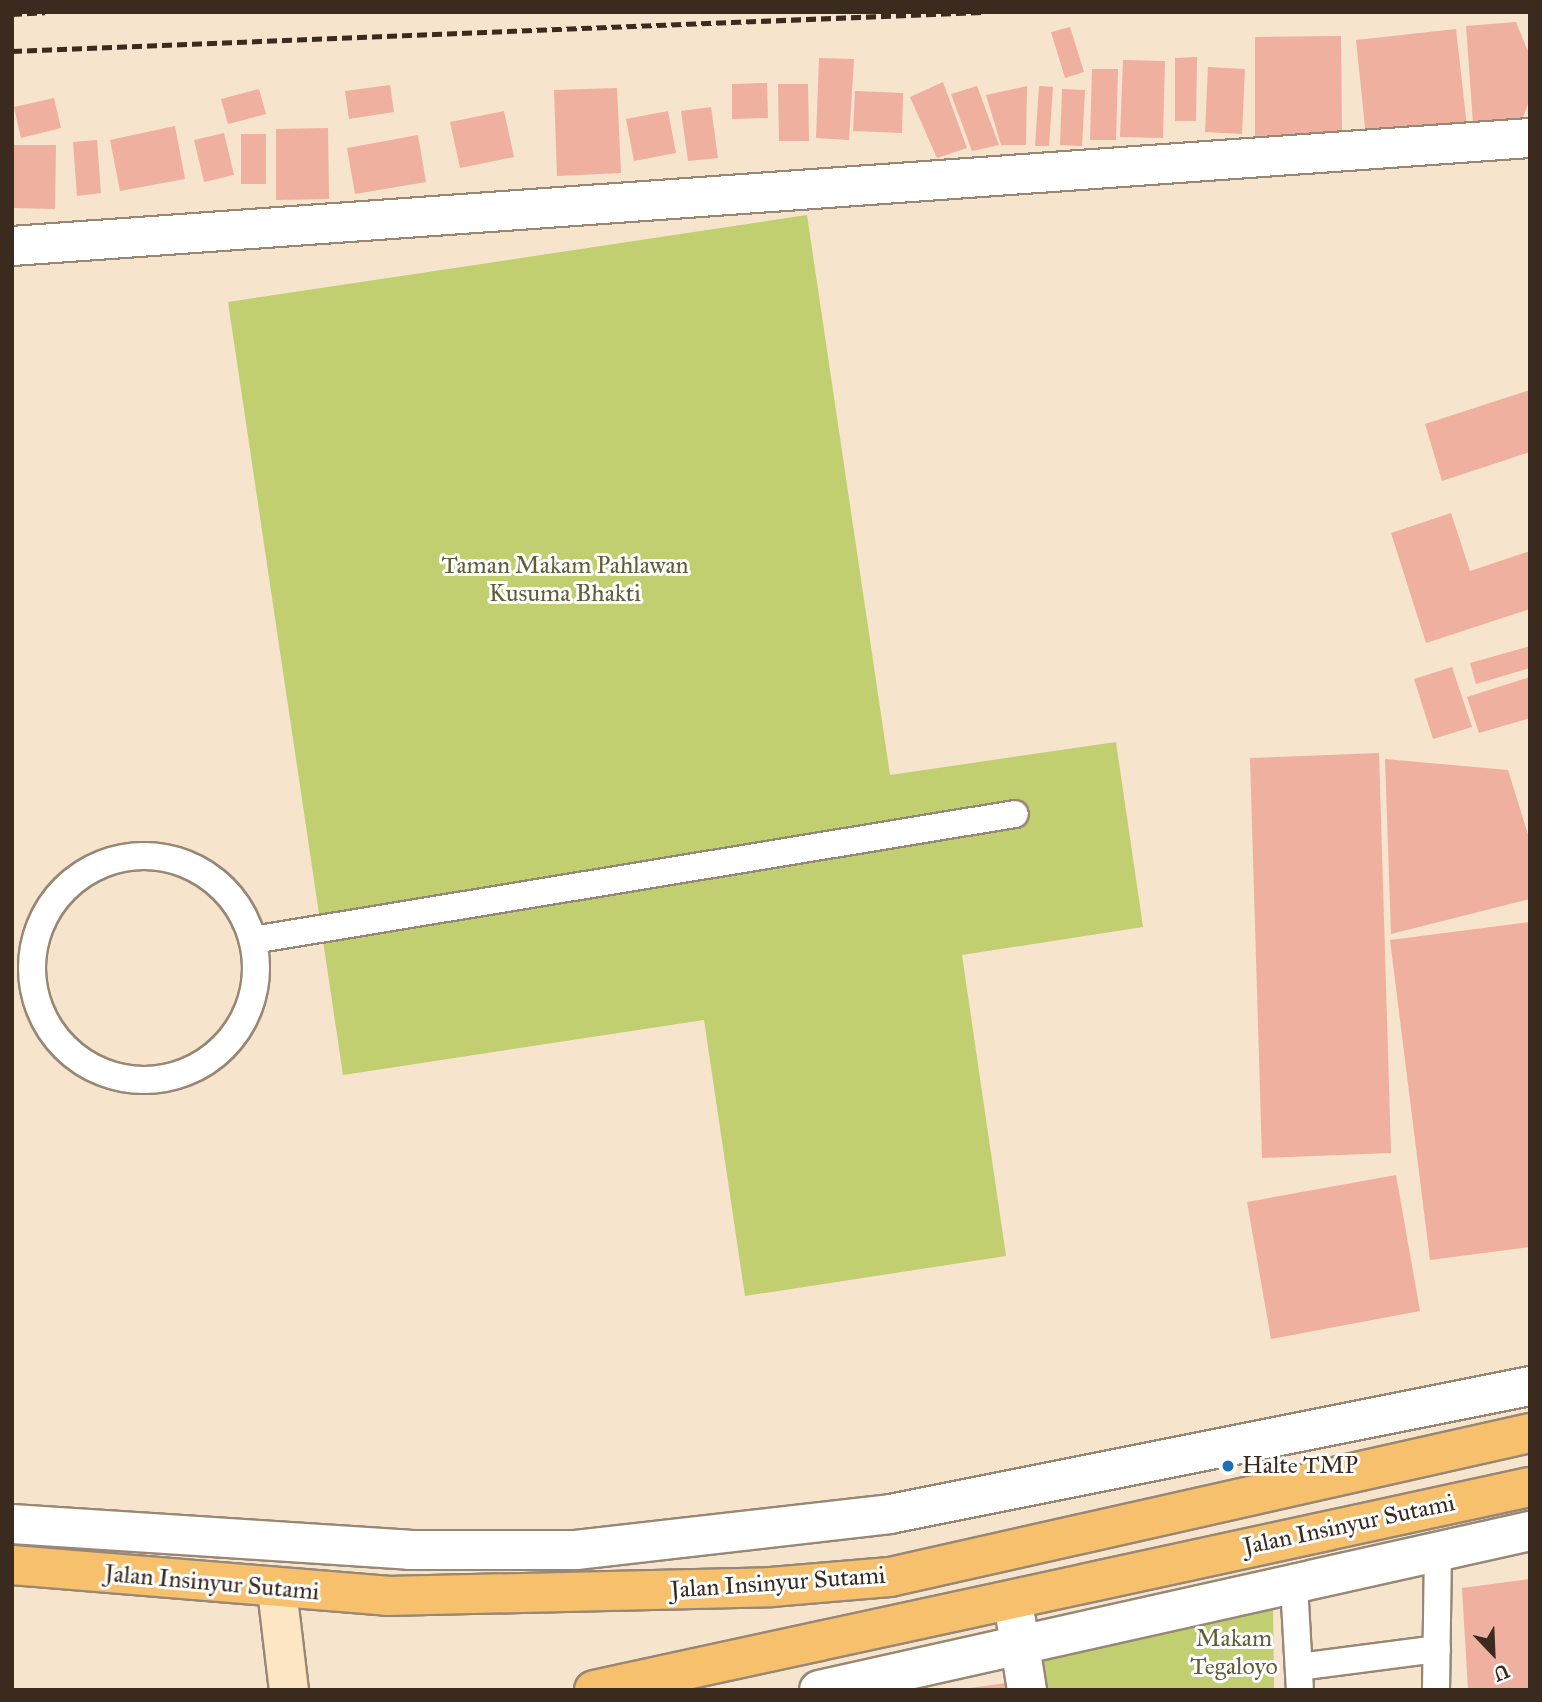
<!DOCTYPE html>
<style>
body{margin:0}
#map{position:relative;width:1542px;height:1702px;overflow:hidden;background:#f6e4cc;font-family:"IM FELL Great Primer",serif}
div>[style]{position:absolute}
.green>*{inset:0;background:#c1cf71}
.building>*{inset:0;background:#efb0a0}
.roads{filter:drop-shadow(2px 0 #988775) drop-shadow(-2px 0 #988775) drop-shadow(0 2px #988775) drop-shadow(0 -2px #988775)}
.service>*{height:26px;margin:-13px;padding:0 13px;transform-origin:13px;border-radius:13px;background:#fff}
.service>.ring{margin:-13px;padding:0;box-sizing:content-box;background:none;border:26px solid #fff;border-radius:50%}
.minor>*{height:38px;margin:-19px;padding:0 19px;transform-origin:19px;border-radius:19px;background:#fff}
.secondary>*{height:38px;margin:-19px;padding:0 19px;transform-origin:19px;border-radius:19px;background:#fce6c4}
.trunk>*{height:38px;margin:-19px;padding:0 19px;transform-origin:19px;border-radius:19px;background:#f7c06c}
.rail>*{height:5px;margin-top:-2.5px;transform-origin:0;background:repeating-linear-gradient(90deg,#3b2a1e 0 10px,transparent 0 15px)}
.dots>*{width:19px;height:19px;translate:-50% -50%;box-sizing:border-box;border:4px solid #fff;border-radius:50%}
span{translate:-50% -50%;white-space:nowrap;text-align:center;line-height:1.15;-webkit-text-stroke:6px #fff;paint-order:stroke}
.park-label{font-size:24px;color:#635c37}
.poi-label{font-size:24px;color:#3b2a1e}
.left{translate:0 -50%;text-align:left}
.street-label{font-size:24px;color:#3b2a1e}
.frame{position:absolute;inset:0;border:14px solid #3b2a1e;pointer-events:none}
.north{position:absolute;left:1458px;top:1618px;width:70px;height:70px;-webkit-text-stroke:5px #fff;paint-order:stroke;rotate:157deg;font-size:19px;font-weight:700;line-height:28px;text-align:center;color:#3b2a1e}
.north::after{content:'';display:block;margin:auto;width:24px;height:32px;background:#3b2a1e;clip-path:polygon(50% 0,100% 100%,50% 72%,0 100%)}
</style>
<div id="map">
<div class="green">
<i style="clip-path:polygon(807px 215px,890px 775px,1116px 742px,1143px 927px,962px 955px,1006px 1256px,745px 1296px,704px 1020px,343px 1075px,228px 302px)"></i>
<i style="clip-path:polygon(1273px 1607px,1274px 1690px,1041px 1690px,1037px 1657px)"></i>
</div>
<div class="building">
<i style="clip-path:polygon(1516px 22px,1530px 56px,1530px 99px,1522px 120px,1473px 123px,1466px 26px)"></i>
<i style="clip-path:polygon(1070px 27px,1084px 72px,1065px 78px,1051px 32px)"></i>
<i style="clip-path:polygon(1456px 29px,1467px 127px,1366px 137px,1356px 40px)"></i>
<i style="clip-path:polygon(1341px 36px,1342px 135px,1255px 136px,1255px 37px)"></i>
<i style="clip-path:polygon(1197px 57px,1196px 121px,1175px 121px,1175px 58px)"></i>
<i style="clip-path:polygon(819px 58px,854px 59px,849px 140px,816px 138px)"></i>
<i style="clip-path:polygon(1123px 60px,1165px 61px,1163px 138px,1120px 137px)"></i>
<i style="clip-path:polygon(1208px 67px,1245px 69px,1242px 134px,1205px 132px)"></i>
<i style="clip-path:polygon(1092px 69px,1118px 69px,1116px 140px,1090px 140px)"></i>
<i style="clip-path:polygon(943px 82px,967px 148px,937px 158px,910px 97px)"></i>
<i style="clip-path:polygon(767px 83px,768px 118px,732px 119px,732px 84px)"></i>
<i style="clip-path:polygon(778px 84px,808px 84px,809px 141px,779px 141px)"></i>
<i style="clip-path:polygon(390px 85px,394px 112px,349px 119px,345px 91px)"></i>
<i style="clip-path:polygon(977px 86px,999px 145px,972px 151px,951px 94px)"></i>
<i style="clip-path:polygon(1027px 86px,1026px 145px,1001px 145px,986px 95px)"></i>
<i style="clip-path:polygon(1039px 86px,1053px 87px,1049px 146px,1035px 146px)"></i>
<i style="clip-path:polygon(617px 88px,621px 173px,557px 176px,554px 90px)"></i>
<i style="clip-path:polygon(259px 89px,266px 114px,228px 124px,221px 99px)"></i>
<i style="clip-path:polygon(1062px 89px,1085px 90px,1082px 146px,1060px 145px)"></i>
<i style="clip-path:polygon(855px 91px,903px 93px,902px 133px,853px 131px)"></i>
<i style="clip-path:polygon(54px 98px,61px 128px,21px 138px,14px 107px)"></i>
<i style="clip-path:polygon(711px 107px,718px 158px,688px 161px,681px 111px)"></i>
<i style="clip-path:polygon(504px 111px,514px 157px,460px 168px,450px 122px)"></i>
<i style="clip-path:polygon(668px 111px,676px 153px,634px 161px,626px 119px)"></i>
<i style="clip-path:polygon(175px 126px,185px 179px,120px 191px,110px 140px)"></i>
<i style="clip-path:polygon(328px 128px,329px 199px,276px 200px,276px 129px)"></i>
<i style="clip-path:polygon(224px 133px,234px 175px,204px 182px,194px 140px)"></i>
<i style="clip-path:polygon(241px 134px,266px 134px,266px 184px,241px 184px)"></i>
<i style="clip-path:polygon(418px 135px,426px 182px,355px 194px,347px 148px)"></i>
<i style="clip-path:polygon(97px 140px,101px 193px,77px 196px,73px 142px)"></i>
<i style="clip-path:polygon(12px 145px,56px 145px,55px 209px,12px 208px)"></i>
<i style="clip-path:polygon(1530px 390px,1530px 452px,1442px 481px,1425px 424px)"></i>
<i style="clip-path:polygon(1451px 513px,1470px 571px,1530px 551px,1530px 609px,1426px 643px,1391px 533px)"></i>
<i style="clip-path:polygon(1530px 646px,1530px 668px,1476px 684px,1470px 663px)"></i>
<i style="clip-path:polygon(1452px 667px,1472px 727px,1433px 739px,1414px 679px)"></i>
<i style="clip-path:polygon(1530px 677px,1530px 718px,1479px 733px,1467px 697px)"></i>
<i style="clip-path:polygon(1379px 753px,1391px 1153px,1262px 1158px,1250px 758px)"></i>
<i style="clip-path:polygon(1385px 759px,1508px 770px,1530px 841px,1530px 899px,1391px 934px)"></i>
<i style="clip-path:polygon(1530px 922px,1530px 1247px,1430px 1260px,1390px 940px)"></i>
<i style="clip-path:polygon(1396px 1175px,1420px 1311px,1271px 1339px,1247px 1202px)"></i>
<i style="clip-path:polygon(1530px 1579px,1530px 1689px,1468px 1690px,1462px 1588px)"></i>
<i style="clip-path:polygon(1007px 1683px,1008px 1690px,969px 1690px,969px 1688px)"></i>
</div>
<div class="roads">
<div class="service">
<i class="ring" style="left:32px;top:856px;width:198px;height:198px"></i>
<i style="left:253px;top:940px;width:772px;rotate:-9.39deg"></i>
<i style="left:1294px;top:1584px;width:106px;rotate:86.8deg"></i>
<i style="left:1299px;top:1667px;width:139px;rotate:-7.4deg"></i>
<i style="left:1436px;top:1690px;width:138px;rotate:-89.2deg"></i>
</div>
<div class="minor">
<i style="left:12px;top:246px;width:1522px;rotate:-4.07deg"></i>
<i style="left:12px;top:1524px;width:398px;rotate:3.7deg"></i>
<i style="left:409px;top:1550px;width:167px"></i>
<i style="left:576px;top:1550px;width:316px;rotate:-6.5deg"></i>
<i style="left:890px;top:1514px;width:653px;rotate:-11.31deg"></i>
<i style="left:1016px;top:1620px;width:71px;rotate:81.1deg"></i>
<i style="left:819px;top:1690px;width:729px;rotate:-12.61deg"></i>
</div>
<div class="secondary">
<i style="left:277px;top:1590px;width:101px;rotate:83.2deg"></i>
</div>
<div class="trunk">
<i style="left:12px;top:1565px;width:376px;rotate:4.7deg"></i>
<i style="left:387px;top:1596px;width:384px;rotate:-1.3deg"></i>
<i style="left:771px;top:1587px;width:119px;rotate:-4.8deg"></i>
<i style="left:890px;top:1577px;width:656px;rotate:-12.68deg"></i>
<i style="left:594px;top:1690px;width:958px;rotate:-12.24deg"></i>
</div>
</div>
<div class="rail">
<i style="left:12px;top:14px;width:33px;rotate:-3deg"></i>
<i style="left:12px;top:51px;width:971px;rotate:-2.3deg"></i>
</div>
<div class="dots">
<i style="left:1228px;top:1466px;background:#1f6fb2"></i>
</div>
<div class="park-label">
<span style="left:565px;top:580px">Taman Makam Pahlawan<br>Kusuma Bhakti</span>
<span style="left:1234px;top:1653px">Makam<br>Tegaloyo</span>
</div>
<div class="poi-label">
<span class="left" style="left:1242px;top:1466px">Halte TMP</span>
</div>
<div class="street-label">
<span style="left:1349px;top:1525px;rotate:-12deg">Jalan Insinyur Sutami</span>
<span style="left:212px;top:1583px;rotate:5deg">Jalan Insinyur Sutami</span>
<span style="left:778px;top:1583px;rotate:-4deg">Jalan Insinyur Sutami</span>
</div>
<div class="frame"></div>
<div class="north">U</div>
</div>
